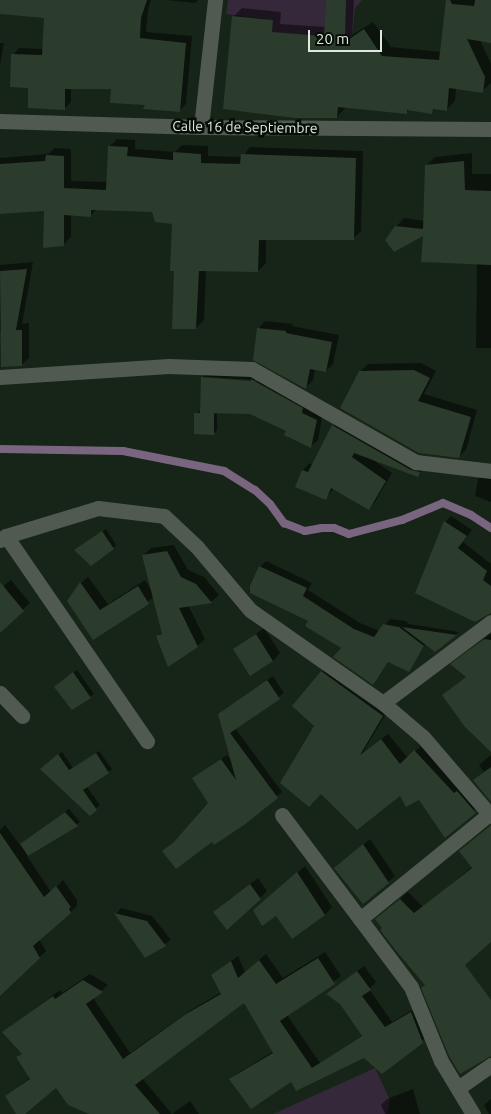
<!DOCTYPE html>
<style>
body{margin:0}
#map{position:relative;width:491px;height:1114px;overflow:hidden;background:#162517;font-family:Ubuntu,sans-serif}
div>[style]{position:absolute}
.green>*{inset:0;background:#36283b}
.shadow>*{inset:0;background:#0007}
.stream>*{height:8px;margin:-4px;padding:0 4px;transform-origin:4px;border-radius:4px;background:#79657f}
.building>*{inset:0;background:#2b3b2c}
.minor>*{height:15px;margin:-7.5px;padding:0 7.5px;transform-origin:7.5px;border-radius:7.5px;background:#505a50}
span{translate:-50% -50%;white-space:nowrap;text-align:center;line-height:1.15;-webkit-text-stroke:5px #060d07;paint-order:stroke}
.street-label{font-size:14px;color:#dfe9df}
.scale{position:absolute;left:308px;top:30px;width:74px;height:22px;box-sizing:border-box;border:2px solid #dfe9df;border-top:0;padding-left:6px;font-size:15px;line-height:18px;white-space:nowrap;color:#dfe9df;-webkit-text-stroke:4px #060d07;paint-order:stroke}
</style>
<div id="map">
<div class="green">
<i style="clip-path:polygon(228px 0,362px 0,355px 8px,352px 37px,272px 33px,273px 20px,226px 14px)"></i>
<i style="clip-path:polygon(375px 1068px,390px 1100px,387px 1114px,273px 1114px)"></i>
</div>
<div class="shadow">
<i style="clip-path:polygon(0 0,151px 0,148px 10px,146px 32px,192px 36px,186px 104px,179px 111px,148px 104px,112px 88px,71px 88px,71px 102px,64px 109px,30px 86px,13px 55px,19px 48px,44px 49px,46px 17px,0 13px)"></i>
<i style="clip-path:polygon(167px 0,198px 0,195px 3px)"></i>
<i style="clip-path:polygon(327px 0,354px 0,352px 35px,373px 22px,391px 47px,441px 52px,448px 0,491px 0,491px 41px,480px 40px,491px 64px,491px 83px,482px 91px,456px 88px,455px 101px,446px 110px,435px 108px,432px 112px,410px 109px,407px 112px,346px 107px,337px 117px,224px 108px,234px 16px,242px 8px,281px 12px,280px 24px,326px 27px)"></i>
<i style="clip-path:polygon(0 43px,4px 43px,0 65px)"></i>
<i style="clip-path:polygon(117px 139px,135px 140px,135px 149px,175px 152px,182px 145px,208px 146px,208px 156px,242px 157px,250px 147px,363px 151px,361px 231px,353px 239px,266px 239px,266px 263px,258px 271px,206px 270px,204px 320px,196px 328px,173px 223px,153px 211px,97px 209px,90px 216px,71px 214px,71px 237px,63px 245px,45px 210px,0 213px,0 158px,48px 154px,55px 148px,71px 149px,71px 181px,108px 182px,109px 147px)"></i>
<i style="clip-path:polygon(472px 153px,472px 174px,491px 174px,491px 348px,476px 348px,477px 263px,425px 233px,396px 227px,404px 218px,425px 221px,426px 166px,435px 157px)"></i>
<i style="clip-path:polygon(33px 262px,22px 324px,29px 323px,29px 358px,21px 365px,0 330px,0 265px)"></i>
<i style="clip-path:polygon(265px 321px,293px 324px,292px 326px,339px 335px,333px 364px,326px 371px,315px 369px,313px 380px,306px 387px,258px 329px)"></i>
<i style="clip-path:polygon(421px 363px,436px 371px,424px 394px,477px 410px,466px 450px,459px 456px,360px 372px,368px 364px)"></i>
<i style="clip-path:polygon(evenodd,209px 371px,257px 375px,323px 413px,318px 440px,311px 446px,287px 430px,251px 413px,217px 412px,217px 430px,213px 434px,196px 414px,201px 410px,202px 378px,209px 371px,207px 377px,257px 380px,257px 383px,207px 379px,207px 377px)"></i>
<i style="clip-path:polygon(340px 419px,424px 468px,417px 475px,373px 460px,392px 473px,375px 502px,368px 509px,334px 488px,326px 498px,296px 487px,303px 470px,310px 463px,313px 465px,333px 426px)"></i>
<i style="clip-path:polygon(484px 474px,491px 474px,491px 502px,475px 496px,478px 479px)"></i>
<i style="clip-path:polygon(451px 516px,472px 530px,463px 542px,491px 564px,491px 612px,417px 593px,445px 522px)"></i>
<i style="clip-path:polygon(106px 529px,116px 545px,113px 548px,79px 547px)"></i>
<i style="clip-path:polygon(174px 545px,188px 570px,204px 577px,219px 595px,212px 601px,188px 605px,205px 639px,197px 646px,158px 637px,163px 632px,154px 597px,93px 639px,68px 601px,81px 583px,88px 577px,108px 604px,145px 580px,152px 592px,144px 555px,151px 548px)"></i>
<i style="clip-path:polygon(266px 561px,312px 583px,308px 590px,360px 623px,380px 631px,390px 619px,405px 621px,409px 624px,459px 632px,435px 651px,426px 644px,407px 671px,389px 661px,373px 683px,343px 648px,310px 620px,249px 591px,260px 567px)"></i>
<i style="clip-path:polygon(11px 580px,30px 603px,0 631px,0 589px)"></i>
<i style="clip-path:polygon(264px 628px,280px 653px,273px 661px,235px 649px)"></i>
<i style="clip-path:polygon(490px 634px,491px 635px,491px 750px,443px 695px,467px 676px,458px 659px)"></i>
<i style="clip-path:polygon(329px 666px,389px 709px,363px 752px,388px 734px,408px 758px,422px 745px,476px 808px,470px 814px,400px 794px,316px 726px,322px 672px)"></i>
<i style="clip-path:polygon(77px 670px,94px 694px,72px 708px,59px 684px)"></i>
<i style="clip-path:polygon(273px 676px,284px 693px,235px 728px,282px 792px,243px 824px,212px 840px,163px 851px,178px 839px,209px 803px,193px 778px,227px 755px,232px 762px,219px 715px)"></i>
<i style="clip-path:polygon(99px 751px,112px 769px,86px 786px,100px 805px,90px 814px,45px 765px,62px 752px,73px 768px)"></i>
<i style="clip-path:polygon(491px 755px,491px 791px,474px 780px,484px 772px,479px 765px)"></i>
<i style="clip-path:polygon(69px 809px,80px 822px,27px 856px,51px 892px,63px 880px,77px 900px,77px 906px,39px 939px,46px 951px,0 995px,0 830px,5px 825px,20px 845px)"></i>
<i style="clip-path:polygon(491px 825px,491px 940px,463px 963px,491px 1007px,491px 1043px,426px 984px,377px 919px,408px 892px,423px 907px,472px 867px,460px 851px)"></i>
<i style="clip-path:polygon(370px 839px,395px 876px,363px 903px,342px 862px)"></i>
<i style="clip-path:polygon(305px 866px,332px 907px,325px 915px,254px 910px)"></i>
<i style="clip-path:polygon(258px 878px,267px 891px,260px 898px,222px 905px)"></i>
<i style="clip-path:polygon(121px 908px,152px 916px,171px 940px,145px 956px,116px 914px)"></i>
<i style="clip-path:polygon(325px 952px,341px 976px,287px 1015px,320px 1063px,363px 1035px,341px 1003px,328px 994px,364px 966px,376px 982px,369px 989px,392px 1022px,418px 1007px,429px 1035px,382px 1072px,364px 1057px,291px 1080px,231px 1079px,238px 1073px,274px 1051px,244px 1001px,142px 1078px,172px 1114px,190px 1101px,199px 1114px,92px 1114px,56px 1086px,23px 1114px,18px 1114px,7px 1096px,31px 1077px,18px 1057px,22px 1053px,11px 1026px,60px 990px,62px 993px,90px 974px,108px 985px,93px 998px,130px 1053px,194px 1008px,222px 992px,212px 975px,238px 956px,245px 972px,266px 954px,283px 978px)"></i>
<i style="clip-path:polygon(413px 1089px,420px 1114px,385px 1114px,381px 1105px,387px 1099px)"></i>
<i style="clip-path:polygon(491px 1099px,491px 1114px,489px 1114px,484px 1105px)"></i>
</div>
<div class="stream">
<i style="left:0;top:449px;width:123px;rotate:0.9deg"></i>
<i style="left:123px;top:451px;width:103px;rotate:11.2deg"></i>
<i style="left:224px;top:471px;width:36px;rotate:32deg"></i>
<i style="left:255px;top:490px;width:21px;rotate:43deg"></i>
<i style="left:270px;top:504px;width:24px;rotate:54deg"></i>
<i style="left:284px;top:523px;width:22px;rotate:21deg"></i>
<i style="left:305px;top:531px;width:17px;rotate:-10deg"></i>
<i style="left:322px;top:528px;width:12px"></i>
<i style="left:334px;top:528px;width:16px;rotate:22deg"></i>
<i style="left:349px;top:534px;width:55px;rotate:-14.8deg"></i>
<i style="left:402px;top:520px;width:44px;rotate:-22.5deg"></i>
<i style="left:443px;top:503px;width:30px;rotate:23deg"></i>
<i style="left:471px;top:515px;width:24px;rotate:33deg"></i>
</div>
<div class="building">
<i style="clip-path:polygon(0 0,147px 0,141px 18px,140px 38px,186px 43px,180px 112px,143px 109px,145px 105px,110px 103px,111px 89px,65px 89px,65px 110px,28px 108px,28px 88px,10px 87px,11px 54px,42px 55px,44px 18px,0 14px)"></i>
<i style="clip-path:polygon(326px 0,346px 0,345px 42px,364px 29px,382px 56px,439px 60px,446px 0,450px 0,452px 4px,474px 6px,475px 0,491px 0,491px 43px,467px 39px,485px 77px,483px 93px,449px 88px,447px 111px,433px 109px,432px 114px,407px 110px,407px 114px,338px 107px,337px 118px,295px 118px,223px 109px,232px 16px,273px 20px,272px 32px,324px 36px)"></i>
<i style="clip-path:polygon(108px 146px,128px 147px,127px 156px,173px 160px,173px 152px,201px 154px,201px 163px,240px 164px,241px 154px,356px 158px,354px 240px,259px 240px,258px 272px,199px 271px,196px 329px,172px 329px,174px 271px,170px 271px,172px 224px,155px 222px,152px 212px,91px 210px,91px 217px,64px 215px,64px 246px,43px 248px,44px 211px,0 214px,0 164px,45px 161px,46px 155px,64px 156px,64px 188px,106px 190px)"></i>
<i style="clip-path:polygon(464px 161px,465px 190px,491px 191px,491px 265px,421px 262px,423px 236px,394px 252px,385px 240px,395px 226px,423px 229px,425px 165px)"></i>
<i style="clip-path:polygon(27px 269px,16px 330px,22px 330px,22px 366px,1px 367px,0 271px)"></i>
<i style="clip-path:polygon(257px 328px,286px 331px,286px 333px,332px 342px,326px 372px,310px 369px,306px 389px,253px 360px)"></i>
<i style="clip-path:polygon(414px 370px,430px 378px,418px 401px,471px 417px,459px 458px,419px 453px,340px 408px,359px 371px)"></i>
<i style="clip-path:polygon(201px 377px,251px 381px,251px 379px,303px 408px,302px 413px,317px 420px,311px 448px,284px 435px,286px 431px,250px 414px,200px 413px)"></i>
<i style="clip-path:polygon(194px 413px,214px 413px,214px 435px,194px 434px)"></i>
<i style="clip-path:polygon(332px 425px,411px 470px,420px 472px,418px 477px,354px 453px,352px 457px,386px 481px,369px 510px,331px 488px,326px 500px,295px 487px,302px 470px,308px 472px)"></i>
<i style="clip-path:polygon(444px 521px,467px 536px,458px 548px,487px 571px,483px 580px,491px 586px,491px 613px,475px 622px,415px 593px)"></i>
<i style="clip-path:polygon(102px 531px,114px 549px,91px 566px,74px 550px)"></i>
<i style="clip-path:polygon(167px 551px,181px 577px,196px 584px,212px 603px,179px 608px,198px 647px,168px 667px,156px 636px,162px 634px,142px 555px)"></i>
<i style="clip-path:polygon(259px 566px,307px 588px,303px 596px,354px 629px,374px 637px,383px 624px,399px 627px,424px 646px,409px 672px,388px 662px,373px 685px,333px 657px,341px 648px,305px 626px,308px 621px,250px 593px,250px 586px)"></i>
<i style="clip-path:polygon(0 582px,24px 611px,0 633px)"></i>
<i style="clip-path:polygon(80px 582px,100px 610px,138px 586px,149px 604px,93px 640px,67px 601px)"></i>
<i style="clip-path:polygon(402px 627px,457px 635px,435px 652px)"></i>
<i style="clip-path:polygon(256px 634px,273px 661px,250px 676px,233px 649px)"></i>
<i style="clip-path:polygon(484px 639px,491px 640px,491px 752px,465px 727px,442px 695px,466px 677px,450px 664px)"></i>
<i style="clip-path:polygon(321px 671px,383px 716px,360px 755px,381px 739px,400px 764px,414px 750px,454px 793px,457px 791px,476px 813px,445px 838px,419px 800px,406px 807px,400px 796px,357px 830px,321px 794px,309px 807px,280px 783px,314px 726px,292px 706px)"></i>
<i style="clip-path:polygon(73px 672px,91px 698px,72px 710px,54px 687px)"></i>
<i style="clip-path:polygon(267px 680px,280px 699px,230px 733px,278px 798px,244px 825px,214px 845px,212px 842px,176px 869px,162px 851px,174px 842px,208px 803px,192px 778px,221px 759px,236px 780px,218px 714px)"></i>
<i style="clip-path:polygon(96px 753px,109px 773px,83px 790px,97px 810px,90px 816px,40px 769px,58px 754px,69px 770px)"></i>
<i style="clip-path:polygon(491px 767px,491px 802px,473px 780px)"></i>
<i style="clip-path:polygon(65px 812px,78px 826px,28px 856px,20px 844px)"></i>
<i style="clip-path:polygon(491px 825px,491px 942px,465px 965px,491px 1000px,491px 1056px,460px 1074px,449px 1056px,421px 988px,425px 985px,397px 952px,380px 930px,382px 928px,375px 919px,400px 899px,414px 913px,472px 868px,459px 851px)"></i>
<i style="clip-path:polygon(0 833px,44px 897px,56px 886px,71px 907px,69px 909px,71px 913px,33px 946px,40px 958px,0 996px)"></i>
<i style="clip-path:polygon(363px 844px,389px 883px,363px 904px,334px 868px)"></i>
<i style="clip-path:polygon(297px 872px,325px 915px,292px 939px,276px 916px,262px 926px,253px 910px)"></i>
<i style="clip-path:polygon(250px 884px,261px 899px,227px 930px,213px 912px)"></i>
<i style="clip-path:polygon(114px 913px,147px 921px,166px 946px,145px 958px)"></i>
<i style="clip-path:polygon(318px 958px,335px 984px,280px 1021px,312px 1068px,362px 1036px,340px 1004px,326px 994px,357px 971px,371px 990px,362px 996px,385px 1027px,411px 1012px,423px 1043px,382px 1074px,364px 1058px,296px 1091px,291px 1082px,251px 1109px,229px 1079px,273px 1053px,244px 1003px,135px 1085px,160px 1114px,89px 1114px,68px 1105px,56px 1088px,25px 1114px,16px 1114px,5px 1096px,30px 1079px,16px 1057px,22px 1054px,2px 1032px,53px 996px,55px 999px,83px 980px,103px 992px,86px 1004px,123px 1059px,186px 1014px,221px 994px,211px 975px,231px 961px,238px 978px,259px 960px,276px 984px)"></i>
</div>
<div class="minor">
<i style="left:0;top:121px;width:201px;rotate:1.7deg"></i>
<i style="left:201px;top:127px;width:290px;rotate:0.4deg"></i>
<i style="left:201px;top:127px;width:128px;rotate:-83.7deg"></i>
<i style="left:0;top:377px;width:169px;rotate:-3.7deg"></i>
<i style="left:169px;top:366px;width:83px;rotate:2.1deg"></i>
<i style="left:252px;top:369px;width:189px;rotate:29.6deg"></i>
<i style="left:416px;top:462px;width:76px;rotate:6.8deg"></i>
<i style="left:6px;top:536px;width:249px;rotate:55.5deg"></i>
<i style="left:0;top:540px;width:7px;rotate:-34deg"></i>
<i style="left:6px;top:536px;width:96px;rotate:-16.9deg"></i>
<i style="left:98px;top:508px;width:66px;rotate:6.9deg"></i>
<i style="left:164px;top:516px;width:45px;rotate:43.2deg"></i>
<i style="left:197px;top:547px;width:82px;rotate:49.9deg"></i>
<i style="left:250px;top:610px;width:162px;rotate:35deg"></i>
<i style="left:383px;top:703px;width:52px;rotate:40.4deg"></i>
<i style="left:423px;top:737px;width:104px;rotate:49.3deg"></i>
<i style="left:0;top:693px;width:32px;rotate:46deg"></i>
<i style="left:383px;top:703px;width:135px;rotate:-36.9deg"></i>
<i style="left:282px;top:815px;width:215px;rotate:53.1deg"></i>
<i style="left:411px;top:987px;width:80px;rotate:67.9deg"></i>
<i style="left:441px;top:1061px;width:62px;rotate:58.9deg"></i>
<i style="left:360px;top:919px;width:166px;rotate:-39.1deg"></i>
<i style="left:458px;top:1088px;width:40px;rotate:-34.9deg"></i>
</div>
<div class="street-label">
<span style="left:245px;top:127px;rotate:1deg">Calle 16 de Septiembre</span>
</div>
<div class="scale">20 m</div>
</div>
